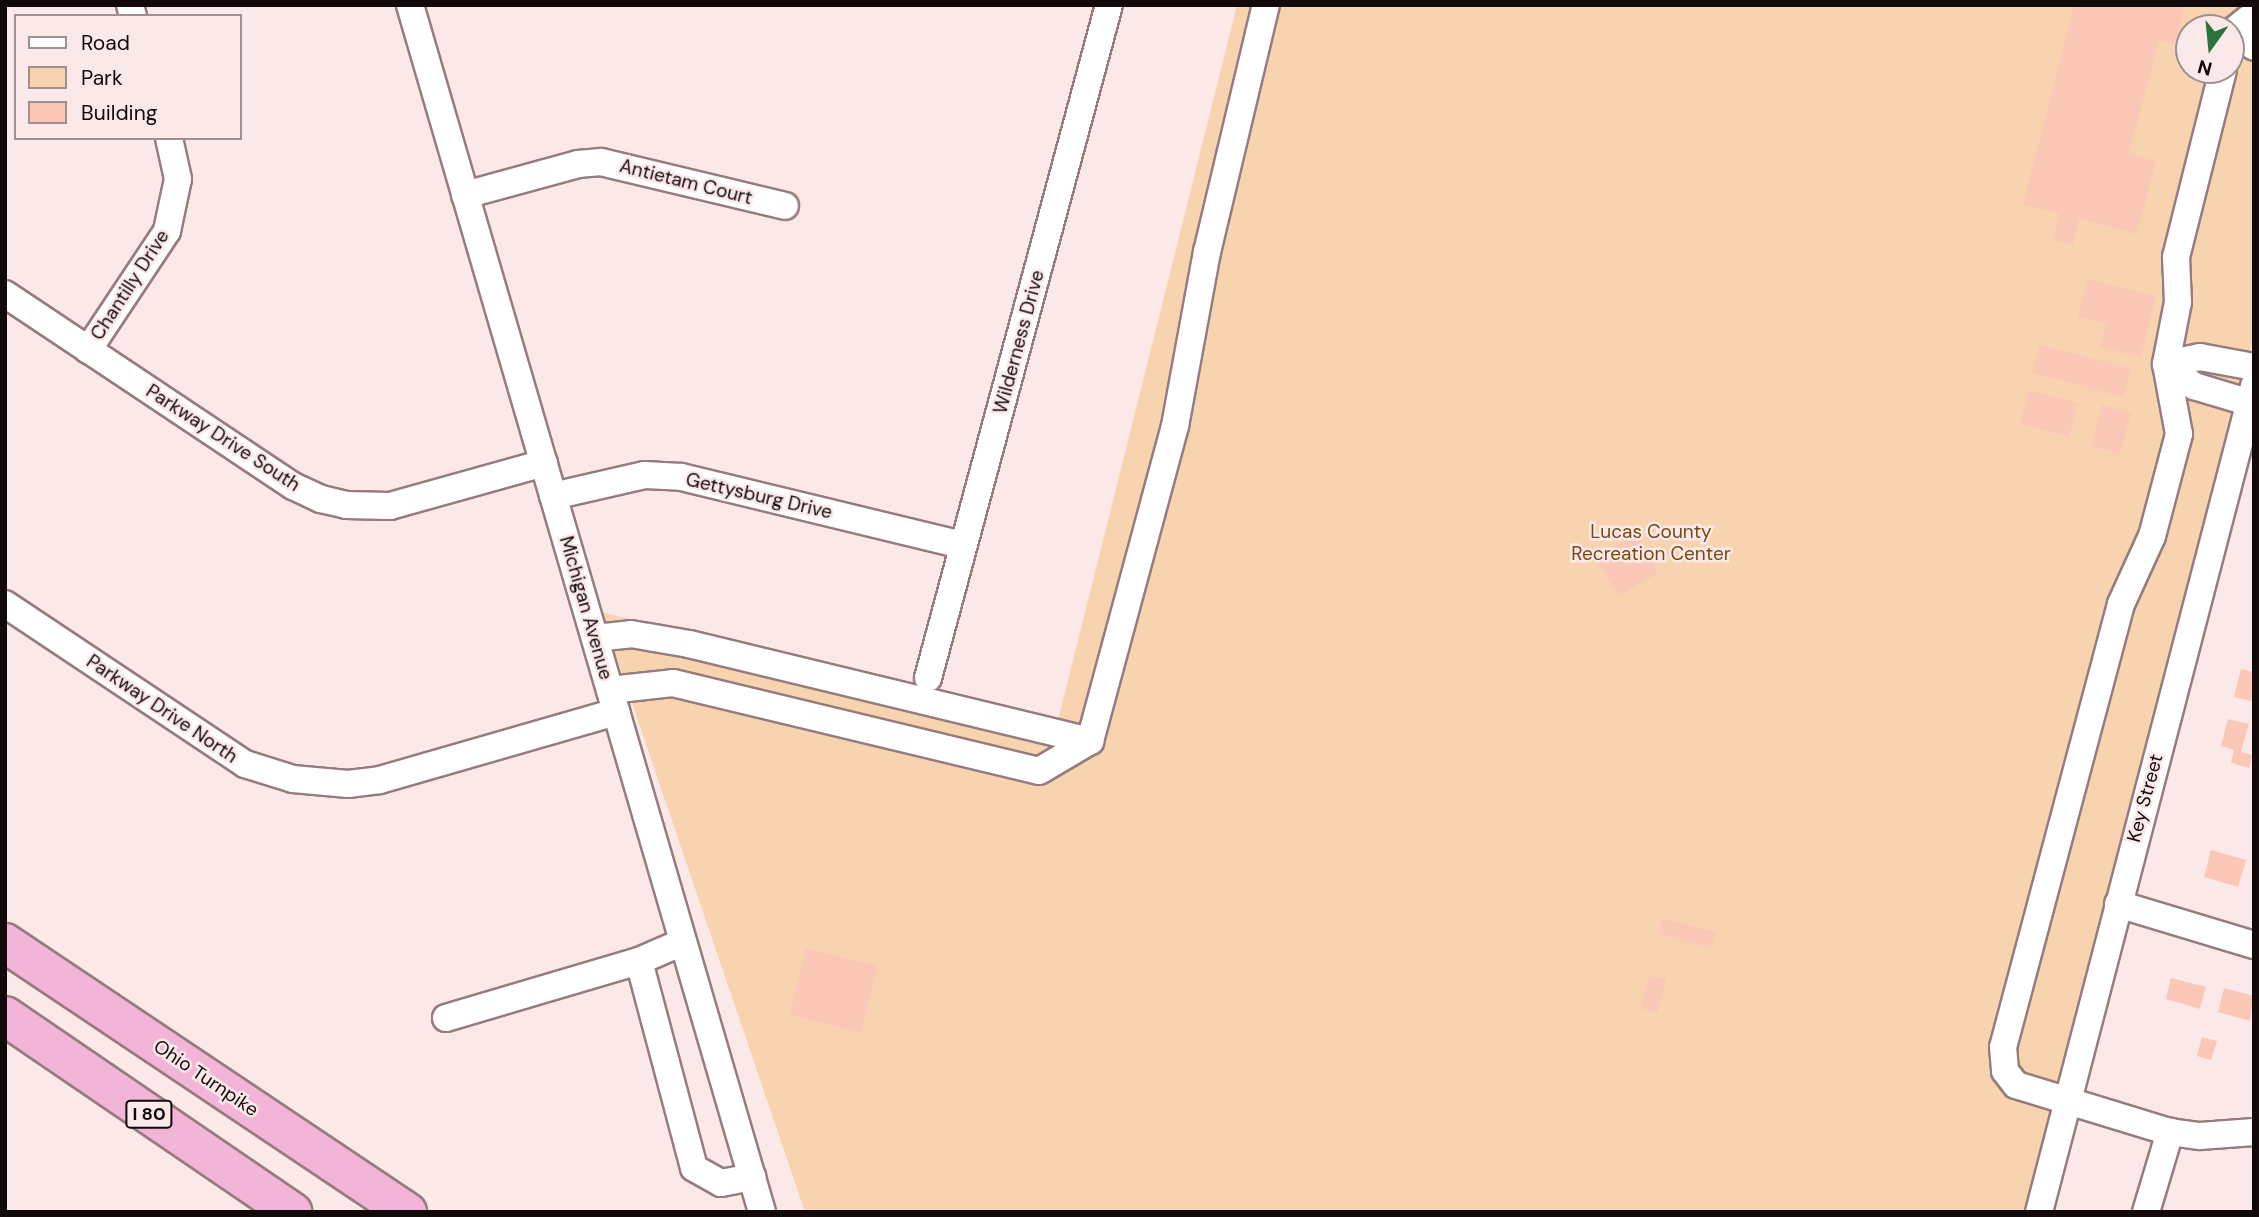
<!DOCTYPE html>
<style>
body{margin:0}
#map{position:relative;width:2259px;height:1217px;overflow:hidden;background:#fbe9ea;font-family:"DM Sans",sans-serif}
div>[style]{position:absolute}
.green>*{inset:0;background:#f7d3af}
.building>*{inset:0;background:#fbc8b7}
.roads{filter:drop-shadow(2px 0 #967c7e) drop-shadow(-2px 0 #967c7e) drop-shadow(0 2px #967c7e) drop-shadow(0 -2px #967c7e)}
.minor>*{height:26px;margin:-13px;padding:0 13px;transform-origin:13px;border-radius:13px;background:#fff}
.highway>*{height:38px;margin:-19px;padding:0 19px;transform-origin:19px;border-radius:19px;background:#f3b5d7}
span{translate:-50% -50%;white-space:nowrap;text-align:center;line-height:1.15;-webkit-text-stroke:5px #fbe9ea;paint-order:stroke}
.shield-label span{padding:2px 5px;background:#fbe9ea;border:2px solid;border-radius:5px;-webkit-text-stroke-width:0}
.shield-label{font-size:18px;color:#12090a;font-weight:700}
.street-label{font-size:19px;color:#12090a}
.park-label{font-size:19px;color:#77490e}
.frame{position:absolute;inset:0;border:7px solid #12090a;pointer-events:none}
.legend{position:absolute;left:14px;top:14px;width:228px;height:126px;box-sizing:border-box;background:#fbe9ea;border:2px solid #9e8f90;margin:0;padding:9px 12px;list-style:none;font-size:21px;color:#12090a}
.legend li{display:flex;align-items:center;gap:14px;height:35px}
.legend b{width:35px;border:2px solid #9e8f90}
.north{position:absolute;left:2175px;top:14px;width:70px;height:70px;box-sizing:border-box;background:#fbe9ea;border:2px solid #9e8f90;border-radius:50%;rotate:195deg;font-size:19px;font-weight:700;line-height:28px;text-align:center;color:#12090a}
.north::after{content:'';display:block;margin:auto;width:24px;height:32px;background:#2d713c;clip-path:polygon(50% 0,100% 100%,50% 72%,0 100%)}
</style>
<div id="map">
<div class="green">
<i style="clip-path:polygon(evenodd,1237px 5px,2254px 5px,2254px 336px,2068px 1058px,2023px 1212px,805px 1212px,601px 612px,1057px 724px,1237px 5px,2189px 28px,2231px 28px,2231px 70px,2189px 70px,2189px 28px)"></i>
</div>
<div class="building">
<i style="clip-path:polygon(2074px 5px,2185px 5px,2175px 44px,2159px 40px,2129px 154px,2156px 161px,2137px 234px,2079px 219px,2073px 245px,2053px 240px,2059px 214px,2023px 204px)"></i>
<i style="clip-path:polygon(2087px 279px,2156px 296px,2141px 357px,2100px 347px,2106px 324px,2078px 317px)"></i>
<i style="clip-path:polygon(2040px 345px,2131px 369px,2123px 397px,2032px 373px)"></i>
<i style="clip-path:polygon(2029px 390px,2078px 403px,2069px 437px,2020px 424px)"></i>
<i style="clip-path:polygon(2102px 405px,2131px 413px,2120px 454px,2091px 446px)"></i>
<i style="clip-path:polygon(1635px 534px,1658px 573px,1618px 596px,1595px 557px)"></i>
<i style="clip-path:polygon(2241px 669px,2254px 672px,2254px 702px,2234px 697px)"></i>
<i style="clip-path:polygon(2228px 719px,2249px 724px,2241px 752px,2253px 755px,2249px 768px,2231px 763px,2234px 750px,2221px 746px)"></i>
<i style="clip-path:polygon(2211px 850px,2246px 860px,2238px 887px,2204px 877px)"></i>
<i style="clip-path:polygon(1663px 918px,1716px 932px,1711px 948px,1658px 934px)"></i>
<i style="clip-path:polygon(806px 948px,878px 966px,861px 1033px,790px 1015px)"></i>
<i style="clip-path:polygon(1649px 976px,1666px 980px,1657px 1013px,1640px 1008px)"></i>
<i style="clip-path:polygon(2171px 978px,2206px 987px,2200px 1009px,2166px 999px)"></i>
<i style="clip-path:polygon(2224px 988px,2254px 996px,2250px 1021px,2218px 1012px)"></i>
<i style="clip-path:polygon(2202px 1037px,2217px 1041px,2211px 1060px,2197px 1056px)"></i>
</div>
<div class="roads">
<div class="minor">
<i style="left:130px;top:5px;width:11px;rotate:75deg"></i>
<i style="left:410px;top:5px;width:1257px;rotate:73.74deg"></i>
<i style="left:2254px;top:21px;width:6px;rotate:-162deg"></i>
<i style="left:2248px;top:19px;width:19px;rotate:141deg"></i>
<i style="left:2233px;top:31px;width:26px;rotate:37deg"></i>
<i style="left:2223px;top:70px;width:193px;rotate:104.1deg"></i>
<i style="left:2176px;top:257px;width:45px;rotate:87.5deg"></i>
<i style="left:2178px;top:302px;width:63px;rotate:101deg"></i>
<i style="left:2166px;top:364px;width:71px;rotate:79.5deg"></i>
<i style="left:2179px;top:434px;width:106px;rotate:104.8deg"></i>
<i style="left:2152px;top:536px;width:75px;rotate:114.5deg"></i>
<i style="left:2121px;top:604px;width:458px;rotate:104.9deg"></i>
<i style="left:2003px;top:1047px;width:24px;rotate:85deg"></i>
<i style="left:2005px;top:1071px;width:18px;rotate:52deg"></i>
<i style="left:2016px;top:1085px;width:161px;rotate:17deg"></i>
<i style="left:2170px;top:1132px;width:30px;rotate:8deg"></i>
<i style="left:2200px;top:1136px;width:54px;rotate:-4.2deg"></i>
<i style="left:465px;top:195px;width:117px;rotate:-15.3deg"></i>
<i style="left:578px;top:164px;width:23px;rotate:-5deg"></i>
<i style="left:601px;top:162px;width:189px;rotate:13.4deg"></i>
<i style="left:5px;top:294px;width:346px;rotate:33.7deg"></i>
<i style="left:293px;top:486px;width:31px;rotate:25deg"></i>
<i style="left:321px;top:499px;width:26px;rotate:13deg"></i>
<i style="left:346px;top:505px;width:44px;rotate:1.3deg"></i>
<i style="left:390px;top:506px;width:160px;rotate:-15.6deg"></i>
<i style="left:88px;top:350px;width:143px;rotate:-56.4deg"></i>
<i style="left:167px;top:231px;width:53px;rotate:-78.1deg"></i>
<i style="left:178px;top:179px;width:42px;rotate:-102.4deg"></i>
<i style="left:2254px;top:367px;width:55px;rotate:-169.5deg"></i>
<i style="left:2200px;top:357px;width:35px;rotate:168deg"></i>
<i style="left:2166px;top:364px;width:36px;rotate:38deg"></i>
<i style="left:2194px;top:386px;width:63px;rotate:16.7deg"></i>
<i style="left:553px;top:496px;width:94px;rotate:-12.9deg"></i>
<i style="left:645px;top:475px;width:36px;rotate:3deg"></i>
<i style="left:681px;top:477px;width:290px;rotate:13.6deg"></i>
<i style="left:5px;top:604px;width:288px;rotate:33.7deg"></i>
<i style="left:245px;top:764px;width:50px;rotate:17.4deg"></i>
<i style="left:293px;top:779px;width:55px;rotate:5.2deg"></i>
<i style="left:348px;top:784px;width:32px;rotate:-7deg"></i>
<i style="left:380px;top:780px;width:246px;rotate:-16.1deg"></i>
<i style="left:595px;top:638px;width:36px;rotate:-6deg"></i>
<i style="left:631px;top:634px;width:59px;rotate:9.8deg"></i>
<i style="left:689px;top:644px;width:413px;rotate:13.6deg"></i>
<i style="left:928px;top:678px;width:697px;rotate:-74.95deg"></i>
<i style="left:610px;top:690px;width:63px;rotate:-6.3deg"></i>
<i style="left:673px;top:683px;width:376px;rotate:13.5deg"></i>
<i style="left:1039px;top:771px;width:59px;rotate:-30.5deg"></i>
<i style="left:1090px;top:741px;width:326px;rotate:-74.9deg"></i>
<i style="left:1175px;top:426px;width:177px;rotate:-79.6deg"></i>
<i style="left:1207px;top:252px;width:254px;rotate:-76.6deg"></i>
<i style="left:2118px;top:904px;width:142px;rotate:16.8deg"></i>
<i style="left:639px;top:961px;width:48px;rotate:-23.4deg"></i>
<i style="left:446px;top:1018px;width:201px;rotate:-16.5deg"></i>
<i style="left:639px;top:961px;width:214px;rotate:75.1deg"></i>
<i style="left:694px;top:1168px;width:31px;rotate:29deg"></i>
<i style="left:721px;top:1183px;width:32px;rotate:-11deg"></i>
<i style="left:2039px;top:1212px;width:854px;rotate:-75.41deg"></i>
<i style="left:2146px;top:1212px;width:84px;rotate:-73.3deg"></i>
</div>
<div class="highway">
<i style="left:5px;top:943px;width:484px;rotate:33.8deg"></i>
<i style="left:5px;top:1016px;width:348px;rotate:34.3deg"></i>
</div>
</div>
<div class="shield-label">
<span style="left:149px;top:1114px">I 80</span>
</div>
<div class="street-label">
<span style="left:686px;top:182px;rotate:14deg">Antietam Court</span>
<span style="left:130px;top:285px;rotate:-57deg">Chantilly Drive</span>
<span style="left:1019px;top:342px;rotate:-75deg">Wilderness Drive</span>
<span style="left:223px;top:438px;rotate:33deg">Parkway Drive South</span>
<span style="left:759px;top:496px;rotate:13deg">Gettysburg Drive</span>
<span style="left:586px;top:608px;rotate:74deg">Michigan Avenue</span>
<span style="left:162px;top:709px;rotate:34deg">Parkway Drive North</span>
<span style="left:2145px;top:798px;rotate:-75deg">Key Street</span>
<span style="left:206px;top:1078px;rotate:34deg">Ohio Turnpike</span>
</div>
<div class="park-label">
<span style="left:1651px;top:543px">Lucas County<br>Recreation Center</span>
</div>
<div class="frame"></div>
<ul class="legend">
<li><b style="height:9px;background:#fff"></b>Road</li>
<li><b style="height:19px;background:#f7d3af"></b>Park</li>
<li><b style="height:19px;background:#fbc8b7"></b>Building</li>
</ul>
<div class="north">N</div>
</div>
